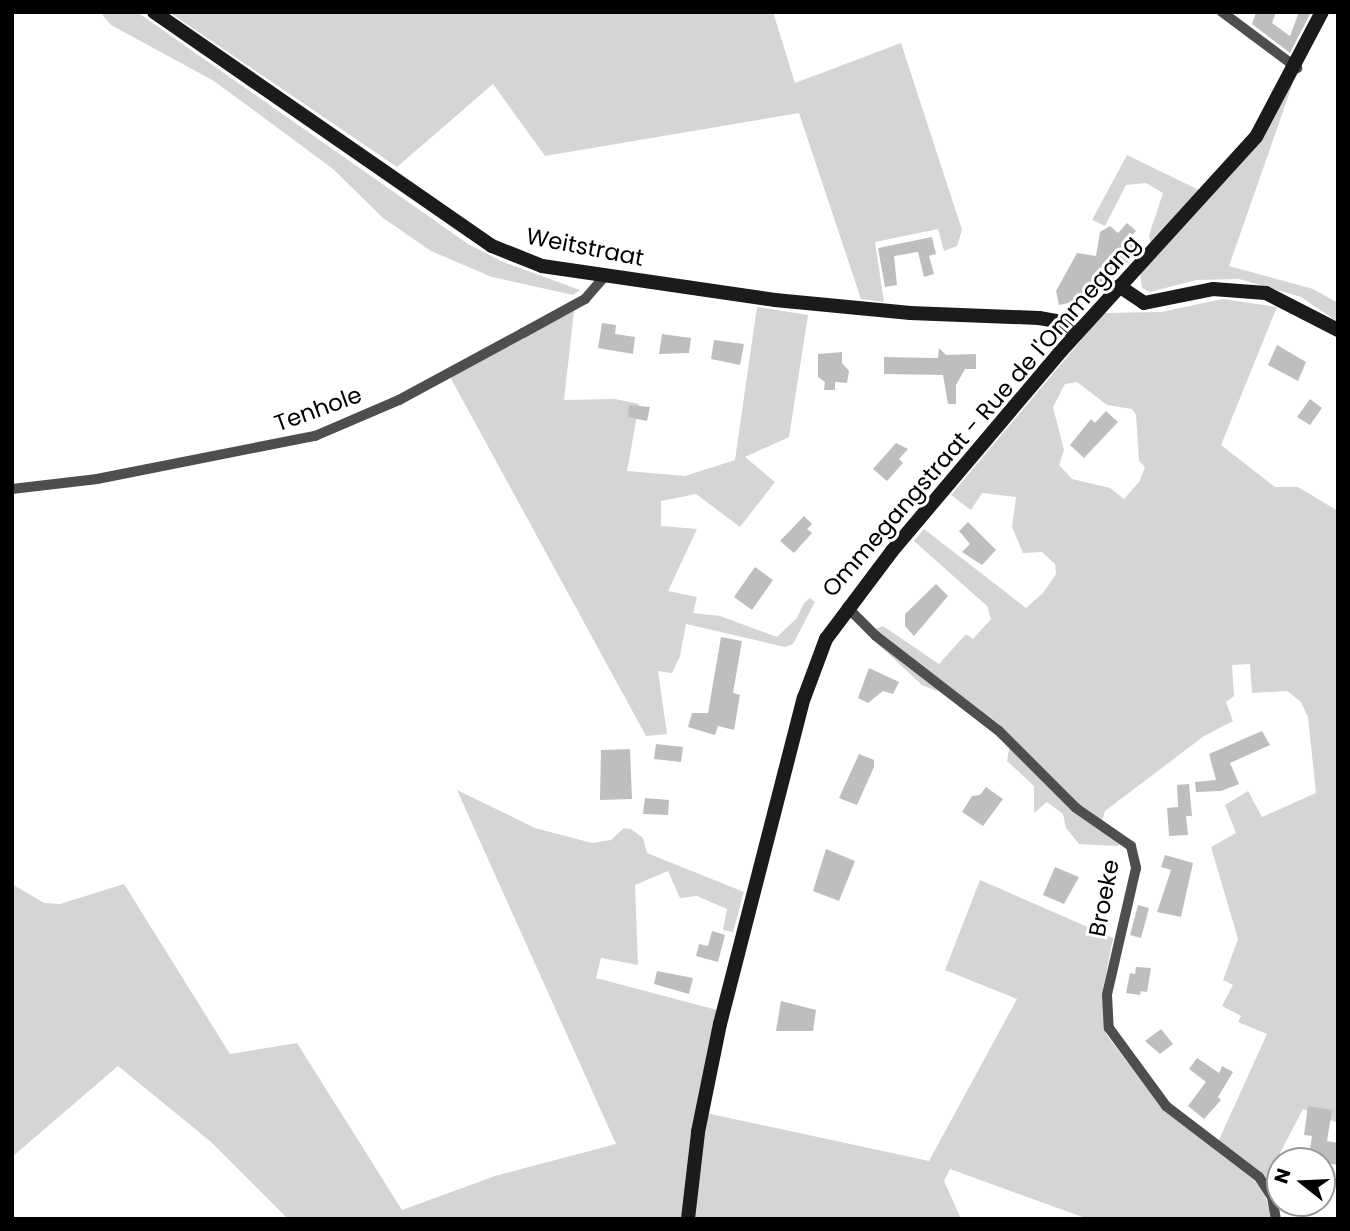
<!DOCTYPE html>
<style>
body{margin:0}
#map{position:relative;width:1350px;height:1231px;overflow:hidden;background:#fff;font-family:Poppins,sans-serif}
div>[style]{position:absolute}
.green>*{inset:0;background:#d5d5d5}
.building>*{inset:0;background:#bebebe}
.street>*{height:10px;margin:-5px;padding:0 5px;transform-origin:5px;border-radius:5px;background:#4e4e4e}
.secondary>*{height:14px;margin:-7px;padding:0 7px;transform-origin:7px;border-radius:7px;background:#1b1b1b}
span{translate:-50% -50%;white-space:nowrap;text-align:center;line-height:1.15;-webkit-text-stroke:6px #fff;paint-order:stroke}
.street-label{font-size:23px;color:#000}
.frame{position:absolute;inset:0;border:14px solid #000;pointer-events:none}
.north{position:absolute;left:1266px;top:1147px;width:70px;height:70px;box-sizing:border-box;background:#fff;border:2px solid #999;border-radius:50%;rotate:288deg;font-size:19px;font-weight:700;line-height:28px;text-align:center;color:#000}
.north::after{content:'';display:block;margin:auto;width:24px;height:32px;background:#000;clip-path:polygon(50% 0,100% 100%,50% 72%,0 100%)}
</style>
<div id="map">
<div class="green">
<i style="clip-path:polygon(100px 12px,137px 12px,468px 244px,503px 262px,580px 290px,573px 295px,492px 277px,431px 251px,383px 218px,333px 169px,214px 81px,111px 25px)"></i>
<i style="clip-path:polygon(169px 12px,773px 12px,795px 83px,901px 43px,962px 230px,957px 246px,944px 251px,938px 229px,875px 242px,884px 302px,861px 299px,799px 113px,545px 156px,493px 84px,397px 167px)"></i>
<i style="clip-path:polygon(1294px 80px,1229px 266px,1313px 289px,1338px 303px,1338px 322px,1301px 297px,1239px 279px,1196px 280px,1150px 292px,1142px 288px,1140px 273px,1258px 142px)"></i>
<i style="clip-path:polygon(1127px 155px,1199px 190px,1151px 244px,1149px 235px,1163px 193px,1146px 183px,1126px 185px,1105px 226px,1092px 220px)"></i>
<i style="clip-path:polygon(evenodd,1223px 299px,1277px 307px,1221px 445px,1275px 487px,1298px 487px,1338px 511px,1338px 1123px,1303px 1109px,1279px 1155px,1280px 1176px,1265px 1178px,1218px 1142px,1267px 1034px,1238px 1022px,1241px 1016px,1222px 1006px,1233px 985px,1223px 980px,1238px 939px,1211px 847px,1236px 833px,1225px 805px,1248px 791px,1262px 817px,1316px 793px,1308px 717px,1301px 702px,1287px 691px,1252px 693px,1250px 664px,1232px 665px,1234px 696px,1226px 702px,1233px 721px,1204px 736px,1105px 811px,1101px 825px,1122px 840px,1118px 846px,1079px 844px,1066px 828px,1063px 814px,1047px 802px,1034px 813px,1034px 786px,1007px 761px,1011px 738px,999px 724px,943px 684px,937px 691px,922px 685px,866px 633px,883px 626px,939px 664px,966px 634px,973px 639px,991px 619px,987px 606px,914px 541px,924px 529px,1026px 608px,1043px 593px,1056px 574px,1055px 564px,1042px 552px,1023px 553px,1012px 527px,1016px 497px,982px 493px,971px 510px,951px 495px,1104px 313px,1161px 312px,1223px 299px,1077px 382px,1107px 405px,1132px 409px,1136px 415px,1139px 461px,1145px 467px,1139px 482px,1124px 499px,1110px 488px,1072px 479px,1059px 465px,1064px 450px,1053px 407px,1065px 384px,1077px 382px)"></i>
<i style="clip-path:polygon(757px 307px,808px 315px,789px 437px,745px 457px,775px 482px,740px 527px,696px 494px,661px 501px,661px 526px,697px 529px,668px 591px,697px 597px,693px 613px,720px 616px,777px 637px,797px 618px,804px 603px,810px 598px,815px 602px,793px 644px,785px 647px,686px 624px,680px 656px,672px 673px,658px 671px,667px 734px,646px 736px,449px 375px,574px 311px,564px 400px,615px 399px,639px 404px,627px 471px,685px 476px,735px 460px)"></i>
<i style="clip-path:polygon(457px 790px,535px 828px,592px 843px,611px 840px,624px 828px,631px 829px,643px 838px,647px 853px,744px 892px,733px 932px,723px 930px,727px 909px,697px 896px,680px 898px,668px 871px,635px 885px,638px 965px,601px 958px,596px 978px,717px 1010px,690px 1138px,682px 1219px,288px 1219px,210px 1141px,118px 1066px,12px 1157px,12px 884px,44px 903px,60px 904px,124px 884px,230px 1054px,297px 1043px,402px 1210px,495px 1176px,616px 1144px)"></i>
<i style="clip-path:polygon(980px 880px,1113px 938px,1102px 995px,1106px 1034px,1162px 1108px,1253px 1179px,1264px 1192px,1272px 1219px,1088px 1219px,950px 1169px,944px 1181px,961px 1219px,692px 1219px,706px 1113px,929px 1161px,1017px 999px,945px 970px)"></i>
</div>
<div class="building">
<i style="clip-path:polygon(1256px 12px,1276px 12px,1272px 23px,1290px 36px,1299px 12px,1311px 12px,1290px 53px,1252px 24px)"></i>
<i style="clip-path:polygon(1127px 223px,1136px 231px,1127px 241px,1139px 251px,1097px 297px,1059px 305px,1056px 291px,1077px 253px,1096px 256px,1100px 232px,1110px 226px,1118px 233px)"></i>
<i style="clip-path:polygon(932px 237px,936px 254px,929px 256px,934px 274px,924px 277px,918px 252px,894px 256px,897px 285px,885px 287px,878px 248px)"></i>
<i style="clip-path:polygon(602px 323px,616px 325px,615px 334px,635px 337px,633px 354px,598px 348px)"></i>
<i style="clip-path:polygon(662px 334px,691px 338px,689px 353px,659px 354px)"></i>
<i style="clip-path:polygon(714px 340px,744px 344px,740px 365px,711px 359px)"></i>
<i style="clip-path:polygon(1277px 345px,1306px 362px,1298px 381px,1268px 365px)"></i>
<i style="clip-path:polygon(939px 348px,946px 355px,976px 354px,976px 369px,965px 369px,956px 385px,956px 404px,948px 404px,943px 375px,884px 374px,884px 357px,938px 358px)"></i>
<i style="clip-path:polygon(842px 352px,842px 363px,849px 371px,847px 383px,835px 382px,835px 390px,824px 390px,825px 382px,818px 377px,818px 354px)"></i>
<i style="clip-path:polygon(1310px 399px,1322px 408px,1310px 425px,1297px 417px)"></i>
<i style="clip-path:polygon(629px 405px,650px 407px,647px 421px,628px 417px)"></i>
<i style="clip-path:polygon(1106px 411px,1118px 422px,1084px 458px,1070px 445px,1091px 419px,1095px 423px)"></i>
<i style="clip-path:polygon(896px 443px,908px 449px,899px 459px,903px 463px,887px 481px,873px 469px)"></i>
<i style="clip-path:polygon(804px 516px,812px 524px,807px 529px,812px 533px,794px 553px,780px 541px)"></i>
<i style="clip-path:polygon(968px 522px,996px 550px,982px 565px,962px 552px,970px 544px,959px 531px)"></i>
<i style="clip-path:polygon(755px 567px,773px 580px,752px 610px,734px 597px)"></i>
<i style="clip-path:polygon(936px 584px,948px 596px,914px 636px,905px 626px,905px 614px)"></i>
<i style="clip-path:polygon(721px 637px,742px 641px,733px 693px,740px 695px,734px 730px,718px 726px,715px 735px,688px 727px,692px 713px,708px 713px)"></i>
<i style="clip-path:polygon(869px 668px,899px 682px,893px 694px,883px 691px,868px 703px,858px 698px)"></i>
<i style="clip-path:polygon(1262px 731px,1270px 745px,1230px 763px,1239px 784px,1221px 791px,1196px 792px,1195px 782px,1216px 780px,1209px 754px)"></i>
<i style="clip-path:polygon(656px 744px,683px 747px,681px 762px,654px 759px)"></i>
<i style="clip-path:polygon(630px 749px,632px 799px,600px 800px,601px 750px)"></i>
<i style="clip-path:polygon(859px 754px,874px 760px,874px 767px,857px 805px,839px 798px)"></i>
<i style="clip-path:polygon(1189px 784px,1192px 816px,1186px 816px,1188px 835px,1169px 836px,1167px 808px,1178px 807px,1177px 785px)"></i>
<i style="clip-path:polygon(986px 787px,1003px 799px,983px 826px,962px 812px,972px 796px,980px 795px)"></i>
<i style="clip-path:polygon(645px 798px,669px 800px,668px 815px,643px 814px)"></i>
<i style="clip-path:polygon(826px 849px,855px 861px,839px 901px,813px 891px)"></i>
<i style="clip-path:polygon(1165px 855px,1193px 863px,1181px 917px,1157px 912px,1171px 870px,1161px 867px)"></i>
<i style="clip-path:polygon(1055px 867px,1079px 877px,1064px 904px,1043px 895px)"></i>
<i style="clip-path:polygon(1138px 905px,1149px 908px,1141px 938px,1130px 935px)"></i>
<i style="clip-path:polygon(712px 931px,725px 935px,718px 962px,696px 956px,699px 944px,708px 946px)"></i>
<i style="clip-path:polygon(1136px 967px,1151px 968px,1147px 992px,1141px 991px,1140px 995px,1126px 993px,1130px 973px,1135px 974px)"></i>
<i style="clip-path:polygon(657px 971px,693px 978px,689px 994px,654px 984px)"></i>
<i style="clip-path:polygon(781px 1001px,816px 1010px,813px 1031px,776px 1031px)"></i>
<i style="clip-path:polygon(1161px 1029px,1173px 1044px,1160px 1054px,1145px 1041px)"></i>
<i style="clip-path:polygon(1197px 1058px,1219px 1073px,1222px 1066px,1233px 1072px,1218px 1097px,1221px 1100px,1204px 1119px,1188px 1106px,1206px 1082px,1189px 1069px)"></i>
<i style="clip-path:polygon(1308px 1106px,1332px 1110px,1327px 1141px,1338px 1143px,1338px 1165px,1308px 1160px,1312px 1136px,1304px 1135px)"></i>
</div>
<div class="street">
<i style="left:1222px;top:12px;width:94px;rotate:36.7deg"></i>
<i style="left:12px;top:489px;width:86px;rotate:-6.7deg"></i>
<i style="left:97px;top:479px;width:222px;rotate:-11.2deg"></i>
<i style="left:315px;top:436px;width:91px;rotate:-23.2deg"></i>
<i style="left:399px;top:400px;width:141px;rotate:-28.4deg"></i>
<i style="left:523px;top:333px;width:71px;rotate:-28.7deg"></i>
<i style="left:585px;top:299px;width:29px;rotate:-49deg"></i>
<i style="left:847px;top:607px;width:41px;rotate:45deg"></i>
<i style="left:876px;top:636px;width:155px;rotate:37.7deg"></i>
<i style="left:999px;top:731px;width:109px;rotate:45deg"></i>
<i style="left:1076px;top:808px;width:67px;rotate:34.6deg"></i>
<i style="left:1131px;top:846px;width:23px;rotate:77deg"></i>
<i style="left:1136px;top:868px;width:130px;rotate:102.9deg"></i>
<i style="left:1107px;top:995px;width:33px;rotate:87deg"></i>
<i style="left:1109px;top:1028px;width:97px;rotate:53.8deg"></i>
<i style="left:1166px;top:1106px;width:117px;rotate:37.4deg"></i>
<i style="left:1259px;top:1177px;width:24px;rotate:57deg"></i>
<i style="left:1272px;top:1197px;width:22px;rotate:80deg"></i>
</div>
<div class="secondary">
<i style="left:154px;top:12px;width:411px;rotate:34.7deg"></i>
<i style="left:492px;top:246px;width:54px;rotate:21.8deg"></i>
<i style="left:542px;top:266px;width:235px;rotate:8.3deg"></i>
<i style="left:775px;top:300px;width:136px;rotate:5.5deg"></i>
<i style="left:910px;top:313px;width:129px;rotate:2.2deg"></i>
<i style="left:1039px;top:318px;width:17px;rotate:10deg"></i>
<i style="left:1056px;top:321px;width:24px;rotate:35deg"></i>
<i style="left:1119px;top:286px;width:30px;rotate:34deg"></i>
<i style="left:1144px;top:303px;width:70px;rotate:-11.5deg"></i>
<i style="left:1213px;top:289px;width:53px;rotate:4.3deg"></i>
<i style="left:1266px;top:293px;width:81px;rotate:27.2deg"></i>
<i style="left:688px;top:1219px;width:88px;rotate:-83.4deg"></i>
<i style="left:698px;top:1132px;width:110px;rotate:-78.5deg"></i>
<i style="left:720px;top:1024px;width:337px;rotate:-75.6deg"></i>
<i style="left:804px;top:698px;width:63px;rotate:-69.6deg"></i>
<i style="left:826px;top:639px;width:110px;rotate:-53.1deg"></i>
<i style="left:892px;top:551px;width:263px;rotate:-49.8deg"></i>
<i style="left:1062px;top:350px;width:288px;rotate:-47.7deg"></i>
<i style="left:1256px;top:137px;width:141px;rotate:-62.2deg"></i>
</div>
<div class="street-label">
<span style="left:585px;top:247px;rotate:11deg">Weitstraat</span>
<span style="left:318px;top:409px;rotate:-20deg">Tenhole</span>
<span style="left:981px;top:416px;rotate:-49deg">Ommegangstraat - Rue de l'Ommegang</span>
<span style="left:1104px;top:898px;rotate:-79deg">Broeke</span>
</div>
<div class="frame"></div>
<div class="north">N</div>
</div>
